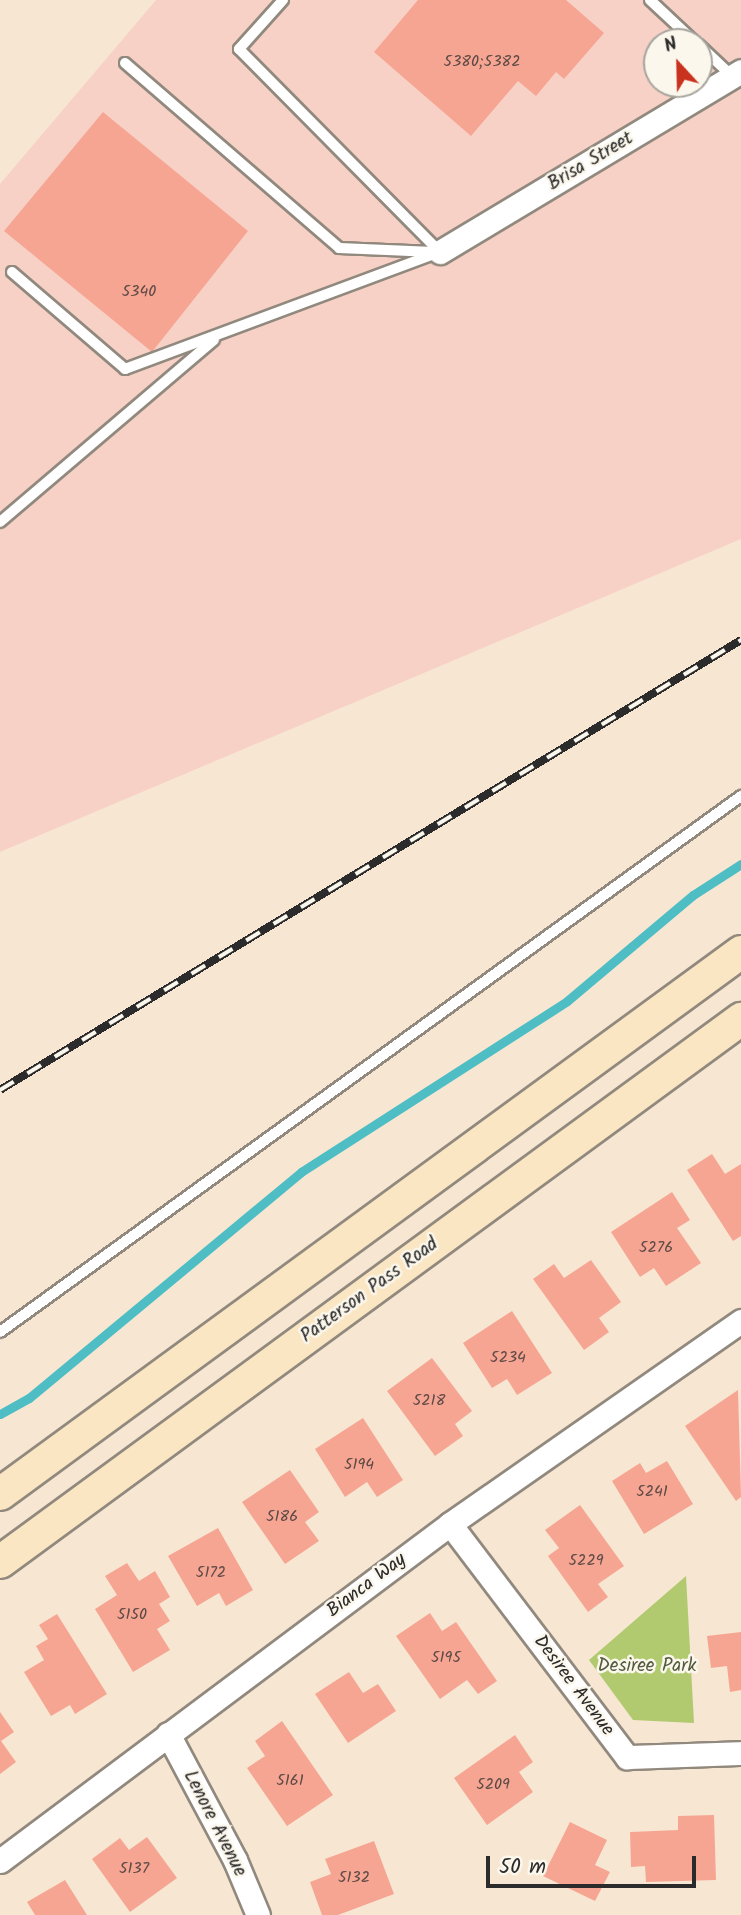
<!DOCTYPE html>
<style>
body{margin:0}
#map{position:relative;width:741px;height:1915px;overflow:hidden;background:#f7e7d2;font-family:Kalam,sans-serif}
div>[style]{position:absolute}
.built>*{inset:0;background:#f7d1c6}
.green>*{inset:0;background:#b1ca6f}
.stream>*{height:9px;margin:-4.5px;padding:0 4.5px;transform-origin:4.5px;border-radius:4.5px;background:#4ebdc4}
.building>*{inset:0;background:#f6a593}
.roads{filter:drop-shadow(2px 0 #91897e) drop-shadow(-2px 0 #91897e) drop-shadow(0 2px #91897e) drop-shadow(0 -2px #91897e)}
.lane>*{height:10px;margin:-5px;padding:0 5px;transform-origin:5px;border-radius:5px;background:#fff}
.street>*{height:23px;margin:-11.5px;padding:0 11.5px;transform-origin:11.5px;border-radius:11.5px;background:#fff}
.secondary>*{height:32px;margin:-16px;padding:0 16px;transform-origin:16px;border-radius:16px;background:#fbe6c4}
.rail>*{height:8px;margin-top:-4px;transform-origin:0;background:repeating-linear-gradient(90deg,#fbf7ec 0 16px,#2b2b2b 0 32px);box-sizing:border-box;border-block:2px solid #2b2b2b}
span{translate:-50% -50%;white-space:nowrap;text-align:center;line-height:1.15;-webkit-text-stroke:5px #fbf7ec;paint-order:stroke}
.number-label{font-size:16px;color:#5e4a45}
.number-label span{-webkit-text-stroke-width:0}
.street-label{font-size:19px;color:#2b2b2b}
.park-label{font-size:19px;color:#535b3f}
.north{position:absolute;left:643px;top:28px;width:70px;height:70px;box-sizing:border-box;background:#fbf7ec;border:2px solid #a8a59f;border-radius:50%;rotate:338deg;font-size:19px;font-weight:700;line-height:28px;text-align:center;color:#2b2b2b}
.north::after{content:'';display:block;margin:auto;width:24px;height:32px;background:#c8321e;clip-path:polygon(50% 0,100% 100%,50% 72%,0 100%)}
.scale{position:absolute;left:486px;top:1856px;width:210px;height:32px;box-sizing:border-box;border:4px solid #2b2b2b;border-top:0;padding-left:9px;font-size:21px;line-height:24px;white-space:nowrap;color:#2b2b2b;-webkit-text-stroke:5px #fbf7ec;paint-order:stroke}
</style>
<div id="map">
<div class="built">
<i style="clip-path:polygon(evenodd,156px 0,741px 0,741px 539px,0 852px,0 184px,156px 0,657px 42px,699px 42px,699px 84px,657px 84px,657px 42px)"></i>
</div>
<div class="green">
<i style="clip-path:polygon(686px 1576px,694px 1723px,633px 1720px,589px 1660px)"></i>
</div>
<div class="stream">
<i style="left:0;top:1414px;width:33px;rotate:-29deg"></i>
<i style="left:29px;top:1398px;width:354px;rotate:-39.7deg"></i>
<i style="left:301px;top:1172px;width:316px;rotate:-32.7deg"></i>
<i style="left:567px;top:1001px;width:165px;rotate:-40.1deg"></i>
<i style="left:693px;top:895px;width:57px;rotate:-32.9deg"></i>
</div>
<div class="building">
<i style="clip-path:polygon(418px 0,566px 0,604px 33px,564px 79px,556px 72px,536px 96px,518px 81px,471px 136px,374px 52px)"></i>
<i style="clip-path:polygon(103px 112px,248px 231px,152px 352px,4px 231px)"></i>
<i style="clip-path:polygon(712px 1154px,725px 1174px,741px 1164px,741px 1236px,733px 1241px,687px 1170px)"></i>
<i style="clip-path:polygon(672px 1192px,690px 1220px,677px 1228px,701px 1263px,666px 1286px,654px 1268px,640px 1277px,611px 1232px)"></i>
<i style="clip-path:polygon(591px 1260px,621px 1302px,599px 1318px,609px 1332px,584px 1350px,533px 1279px,554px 1264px,564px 1278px)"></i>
<i style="clip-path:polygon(512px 1311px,552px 1373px,517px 1395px,507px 1379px,492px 1388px,463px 1343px)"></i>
<i style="clip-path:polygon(432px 1358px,472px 1411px,455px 1424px,463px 1436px,435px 1456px,387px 1391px)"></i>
<i style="clip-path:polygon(738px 1390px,741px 1497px,736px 1501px,685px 1426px)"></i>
<i style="clip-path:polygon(363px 1418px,403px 1480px,377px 1497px,367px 1482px,345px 1497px,315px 1449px)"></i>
<i style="clip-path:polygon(667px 1461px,693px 1504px,644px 1534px,612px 1481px,640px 1463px,646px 1473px)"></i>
<i style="clip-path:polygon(290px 1470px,319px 1512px,305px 1522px,319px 1541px,285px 1564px,242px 1502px)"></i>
<i style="clip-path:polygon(580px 1505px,624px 1566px,598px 1584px,608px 1597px,588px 1612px,548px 1556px,559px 1548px,545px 1530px)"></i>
<i style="clip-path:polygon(218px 1528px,253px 1590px,226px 1606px,219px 1593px,197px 1606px,168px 1556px)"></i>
<i style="clip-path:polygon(127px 1563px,139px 1581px,155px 1571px,170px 1597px,159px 1604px,170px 1621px,157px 1629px,170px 1650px,133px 1672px,95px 1609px,117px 1595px,105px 1576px)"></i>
<i style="clip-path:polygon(430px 1613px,442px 1631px,456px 1622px,497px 1681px,478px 1694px,467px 1680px,440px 1699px,396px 1636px)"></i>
<i style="clip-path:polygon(57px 1614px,107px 1694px,75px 1714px,70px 1705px,51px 1716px,24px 1672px,44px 1660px,36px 1646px,48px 1639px,39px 1625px)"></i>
<i style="clip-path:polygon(741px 1632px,741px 1690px,730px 1692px,727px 1666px,711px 1668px,707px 1636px)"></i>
<i style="clip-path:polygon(349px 1672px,363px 1693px,378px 1684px,396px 1711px,348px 1743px,315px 1694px)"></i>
<i style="clip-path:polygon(0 1712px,14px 1732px,1px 1741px,16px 1762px,0 1774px)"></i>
<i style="clip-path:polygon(282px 1721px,333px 1795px,287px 1826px,247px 1768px,265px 1756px,255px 1741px)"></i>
<i style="clip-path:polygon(515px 1735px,533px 1762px,519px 1772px,533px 1792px,487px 1825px,454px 1778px)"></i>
<i style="clip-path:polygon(714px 1815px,716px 1880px,646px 1882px,645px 1866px,631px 1867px,630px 1832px,678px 1830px,678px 1816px)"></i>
<i style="clip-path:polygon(570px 1822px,607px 1840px,595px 1865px,610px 1872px,595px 1901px,543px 1876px)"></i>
<i style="clip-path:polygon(147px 1837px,177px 1878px,130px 1912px,92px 1859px,120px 1838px,129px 1850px)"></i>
<i style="clip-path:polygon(374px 1841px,394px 1894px,338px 1915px,322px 1915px,310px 1882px,331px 1874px,325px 1859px)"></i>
<i style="clip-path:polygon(65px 1880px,87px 1915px,35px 1915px,27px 1902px)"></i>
</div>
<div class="roads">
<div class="lane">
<i style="left:283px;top:0;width:66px;rotate:131.9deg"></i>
<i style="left:239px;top:49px;width:286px;rotate:45.3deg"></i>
<i style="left:650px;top:0;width:62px;rotate:43deg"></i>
<i style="left:699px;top:45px;width:47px;rotate:43.3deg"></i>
<i style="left:125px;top:63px;width:283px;rotate:40.8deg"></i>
<i style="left:339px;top:248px;width:95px;rotate:2.4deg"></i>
<i style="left:12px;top:272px;width:149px;rotate:40.6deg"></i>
<i style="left:125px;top:369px;width:336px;rotate:-20.4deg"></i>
<i style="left:0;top:522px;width:281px;rotate:-40.4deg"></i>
<i style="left:0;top:1332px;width:915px;rotate:-35.88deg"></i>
</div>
<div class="street">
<i style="left:440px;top:252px;width:351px;rotate:-31deg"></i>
<i style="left:450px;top:1524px;width:293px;rotate:52.8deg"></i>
<i style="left:627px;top:1757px;width:114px;rotate:-2deg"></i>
<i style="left:168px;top:1734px;width:143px;rotate:62deg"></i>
<i style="left:235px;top:1860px;width:60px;rotate:67.3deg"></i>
<i style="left:0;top:1861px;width:562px;rotate:-36.83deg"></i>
<i style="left:450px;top:1524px;width:355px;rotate:-34.9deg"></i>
</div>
<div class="secondary">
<i style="left:0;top:1494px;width:918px;rotate:-36.18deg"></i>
<i style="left:0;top:1562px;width:919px;rotate:-36.23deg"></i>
</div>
</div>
<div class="rail">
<i style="left:0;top:1090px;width:867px;rotate:-31.27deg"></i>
</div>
<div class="number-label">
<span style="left:482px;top:62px">5380;5382</span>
<span style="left:139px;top:292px">5340</span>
<span style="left:656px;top:1248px">5276</span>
<span style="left:508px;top:1358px">5234</span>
<span style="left:429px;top:1401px">5218</span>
<span style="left:359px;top:1465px">5194</span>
<span style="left:652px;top:1492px">5241</span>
<span style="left:282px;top:1517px">5186</span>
<span style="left:586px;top:1561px">5229</span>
<span style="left:211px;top:1573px">5172</span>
<span style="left:132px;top:1615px">5150</span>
<span style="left:446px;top:1658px">5195</span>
<span style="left:290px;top:1781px">5161</span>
<span style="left:493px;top:1785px">5209</span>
<span style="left:134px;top:1869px">5137</span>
<span style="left:354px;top:1878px">5132</span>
</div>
<div class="street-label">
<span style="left:591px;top:162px;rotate:-31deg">Brisa Street</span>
<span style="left:370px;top:1291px;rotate:-36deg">Patterson Pass Road</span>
<span style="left:367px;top:1586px;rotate:-37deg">Bianca Way</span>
<span style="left:573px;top:1686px;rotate:53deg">Desiree Avenue</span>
<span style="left:214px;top:1824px;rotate:63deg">Lenore Avenue</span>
</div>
<div class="park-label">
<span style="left:647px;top:1667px">Desiree Park</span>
</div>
<div class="north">N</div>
<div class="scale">50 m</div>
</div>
